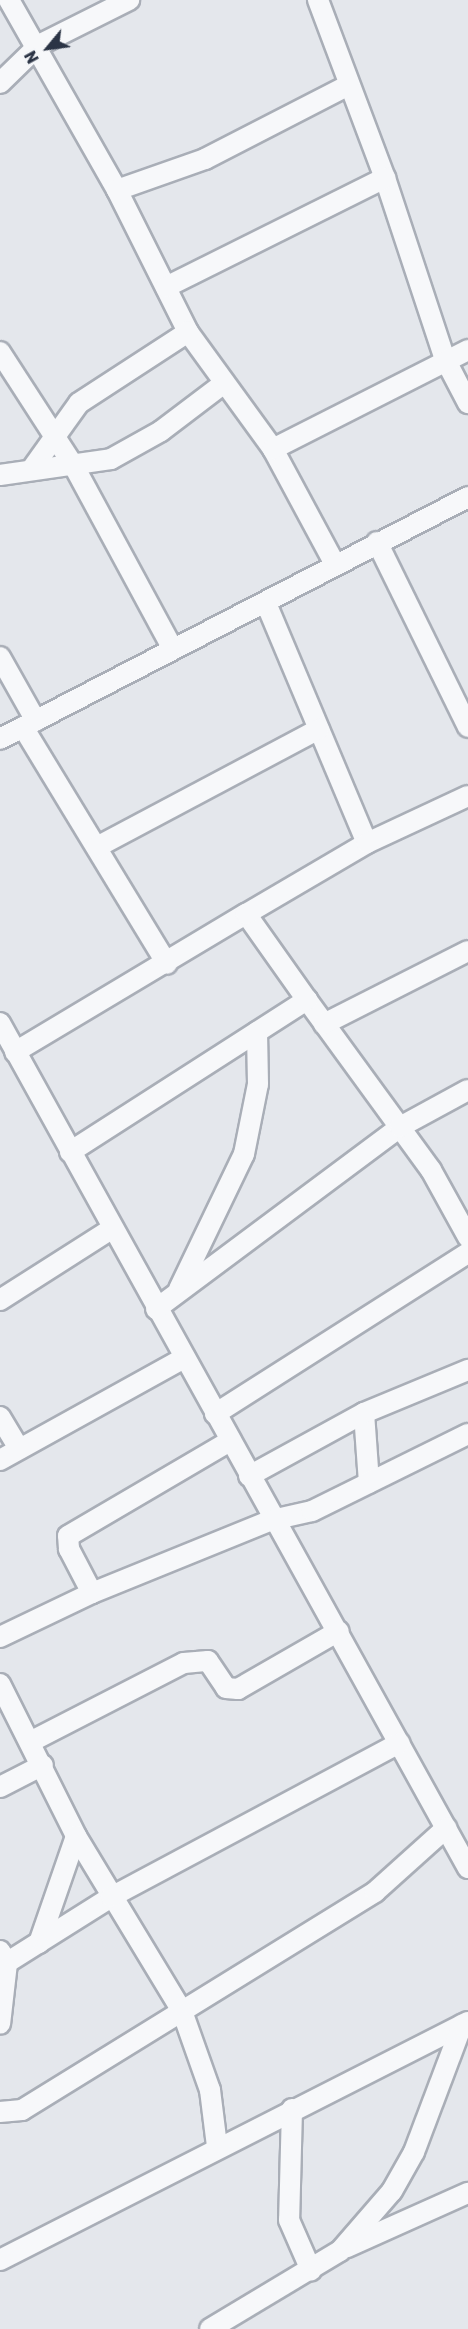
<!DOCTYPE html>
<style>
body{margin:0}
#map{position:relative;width:468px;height:2329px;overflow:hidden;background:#e4e7ec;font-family:Rubik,sans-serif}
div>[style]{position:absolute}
.roads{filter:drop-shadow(2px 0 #a9aeb7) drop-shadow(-2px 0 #a9aeb7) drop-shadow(0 2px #a9aeb7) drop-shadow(0 -2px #a9aeb7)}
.minor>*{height:20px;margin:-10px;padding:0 10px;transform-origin:10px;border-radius:10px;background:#f7f8fa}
span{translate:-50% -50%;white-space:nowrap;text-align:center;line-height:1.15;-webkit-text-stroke:6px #f4f6f9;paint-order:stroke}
.north{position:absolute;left:18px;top:18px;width:60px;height:60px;-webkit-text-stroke:4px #f4f6f9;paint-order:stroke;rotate:241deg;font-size:16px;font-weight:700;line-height:24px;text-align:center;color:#2b3445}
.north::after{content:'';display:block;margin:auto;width:21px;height:27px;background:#2b3445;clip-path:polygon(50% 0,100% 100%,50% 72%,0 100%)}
</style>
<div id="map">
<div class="roads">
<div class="minor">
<i style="left:9px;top:0;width:219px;rotate:60.4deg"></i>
<i style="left:117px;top:190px;width:159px;rotate:63.4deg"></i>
<i style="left:188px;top:332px;width:145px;rotate:54deg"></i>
<i style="left:273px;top:449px;width:131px;rotate:61.7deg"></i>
<i style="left:318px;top:0;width:190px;rotate:69.4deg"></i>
<i style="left:385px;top:178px;width:191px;rotate:71.7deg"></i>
<i style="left:445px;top:359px;width:50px;rotate:62.4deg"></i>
<i style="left:0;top:83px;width:54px;rotate:-44.3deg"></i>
<i style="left:39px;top:45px;width:101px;rotate:-26.6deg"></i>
<i style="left:117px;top:190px;width:93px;rotate:-19.4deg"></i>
<i style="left:205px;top:159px;width:162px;rotate:-27.2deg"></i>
<i style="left:166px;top:287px;width:245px;rotate:-26.5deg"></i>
<i style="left:0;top:352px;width:138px;rotate:57.1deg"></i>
<i style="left:75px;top:468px;width:206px;rotate:61.6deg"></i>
<i style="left:273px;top:449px;width:219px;rotate:-26.9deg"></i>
<i style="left:31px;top:470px;width:82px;rotate:-54.4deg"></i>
<i style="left:79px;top:403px;width:130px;rotate:-33.1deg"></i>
<i style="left:0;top:475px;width:112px;rotate:-8.2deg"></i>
<i style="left:111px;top:459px;width:57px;rotate:-29.2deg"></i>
<i style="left:161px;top:431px;width:78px;rotate:-37.2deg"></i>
<i style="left:377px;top:542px;width:206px;rotate:63.8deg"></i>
<i style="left:266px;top:603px;width:260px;rotate:67.2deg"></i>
<i style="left:0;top:657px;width:73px;rotate:60.6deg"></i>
<i style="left:23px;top:727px;width:277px;rotate:58.7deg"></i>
<i style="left:0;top:739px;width:527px;rotate:-27.34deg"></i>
<i style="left:97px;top:847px;width:251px;rotate:-28deg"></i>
<i style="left:307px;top:1000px;width:210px;rotate:53.9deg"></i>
<i style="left:431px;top:1170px;width:77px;rotate:61.1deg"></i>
<i style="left:0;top:1023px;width:966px;rotate:61.02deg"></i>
<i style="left:324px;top:1024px;width:161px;rotate:-26.9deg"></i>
<i style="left:15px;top:1052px;width:269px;rotate:-30.9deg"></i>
<i style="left:70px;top:1152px;width:282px;rotate:-32.7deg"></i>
<i style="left:307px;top:1000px;width:105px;rotate:-125.3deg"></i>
<i style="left:246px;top:914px;width:140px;rotate:-30.4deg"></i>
<i style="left:367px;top:843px;width:111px;rotate:-25deg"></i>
<i style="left:179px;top:1289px;width:150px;rotate:-64.3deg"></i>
<i style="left:244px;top:1154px;width:71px;rotate:-78.7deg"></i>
<i style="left:258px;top:1084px;width:52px;rotate:-91.1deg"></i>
<i style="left:0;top:1300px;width:130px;rotate:-32.5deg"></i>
<i style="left:156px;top:1309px;width:304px;rotate:-36.7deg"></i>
<i style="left:400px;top:1127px;width:77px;rotate:-28.6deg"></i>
<i style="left:364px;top:1413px;width:70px;rotate:85.9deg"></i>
<i style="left:215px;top:1414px;width:300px;rotate:-32.5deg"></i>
<i style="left:0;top:1417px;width:37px;rotate:59deg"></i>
<i style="left:0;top:1460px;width:210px;rotate:-29deg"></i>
<i style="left:249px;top:1476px;width:131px;rotate:-28.7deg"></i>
<i style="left:364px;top:1413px;width:113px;rotate:-22.5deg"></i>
<i style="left:92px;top:1593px;width:50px;rotate:-117.6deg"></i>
<i style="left:69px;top:1549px;width:13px;rotate:-94deg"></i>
<i style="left:68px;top:1536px;width:188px;rotate:-30.4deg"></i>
<i style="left:0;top:1637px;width:102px;rotate:-25.6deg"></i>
<i style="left:92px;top:1593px;width:194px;rotate:-22.1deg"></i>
<i style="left:272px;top:1520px;width:41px;rotate:-12.7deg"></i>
<i style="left:312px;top:1511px;width:174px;rotate:-26.3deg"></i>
<i style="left:0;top:1684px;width:170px;rotate:63.4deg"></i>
<i style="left:76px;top:1836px;width:205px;rotate:58.8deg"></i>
<i style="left:182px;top:2011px;width:84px;rotate:70.5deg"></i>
<i style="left:210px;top:2090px;width:56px;rotate:82.9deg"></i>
<i style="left:30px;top:1742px;width:173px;rotate:-27.2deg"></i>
<i style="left:184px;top:1663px;width:24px;rotate:-5deg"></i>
<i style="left:208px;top:1661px;width:32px;rotate:56deg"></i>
<i style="left:226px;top:1688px;width:12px;rotate:5deg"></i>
<i style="left:238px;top:1689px;width:116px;rotate:-29.9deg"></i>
<i style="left:0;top:1787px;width:48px;rotate:-27.1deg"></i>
<i style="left:39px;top:1943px;width:113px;rotate:-70.9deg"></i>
<i style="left:0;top:1951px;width:14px;rotate:60deg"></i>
<i style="left:7px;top:1963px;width:61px;rotate:96.5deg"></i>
<i style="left:0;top:1967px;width:131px;rotate:-32.2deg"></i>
<i style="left:111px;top:1897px;width:327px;rotate:-28.1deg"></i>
<i style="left:292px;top:2109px;width:111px;rotate:91.5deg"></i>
<i style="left:289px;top:2220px;width:55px;rotate:66.3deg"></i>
<i style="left:0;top:2112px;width:22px;rotate:-5deg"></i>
<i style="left:22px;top:2110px;width:415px;rotate:-31.7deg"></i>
<i style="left:375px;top:1892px;width:96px;rotate:-42deg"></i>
<i style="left:347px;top:2247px;width:133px;rotate:-24.1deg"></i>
<i style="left:0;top:2260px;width:525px;rotate:-26.96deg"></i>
<i style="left:210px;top:2329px;width:152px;rotate:-31deg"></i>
<i style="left:340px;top:2251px;width:79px;rotate:-49.1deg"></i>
<i style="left:392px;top:2191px;width:45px;rotate:-60.6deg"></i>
<i style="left:414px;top:2152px;width:136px;rotate:-69.3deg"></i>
</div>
</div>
<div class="north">N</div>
</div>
